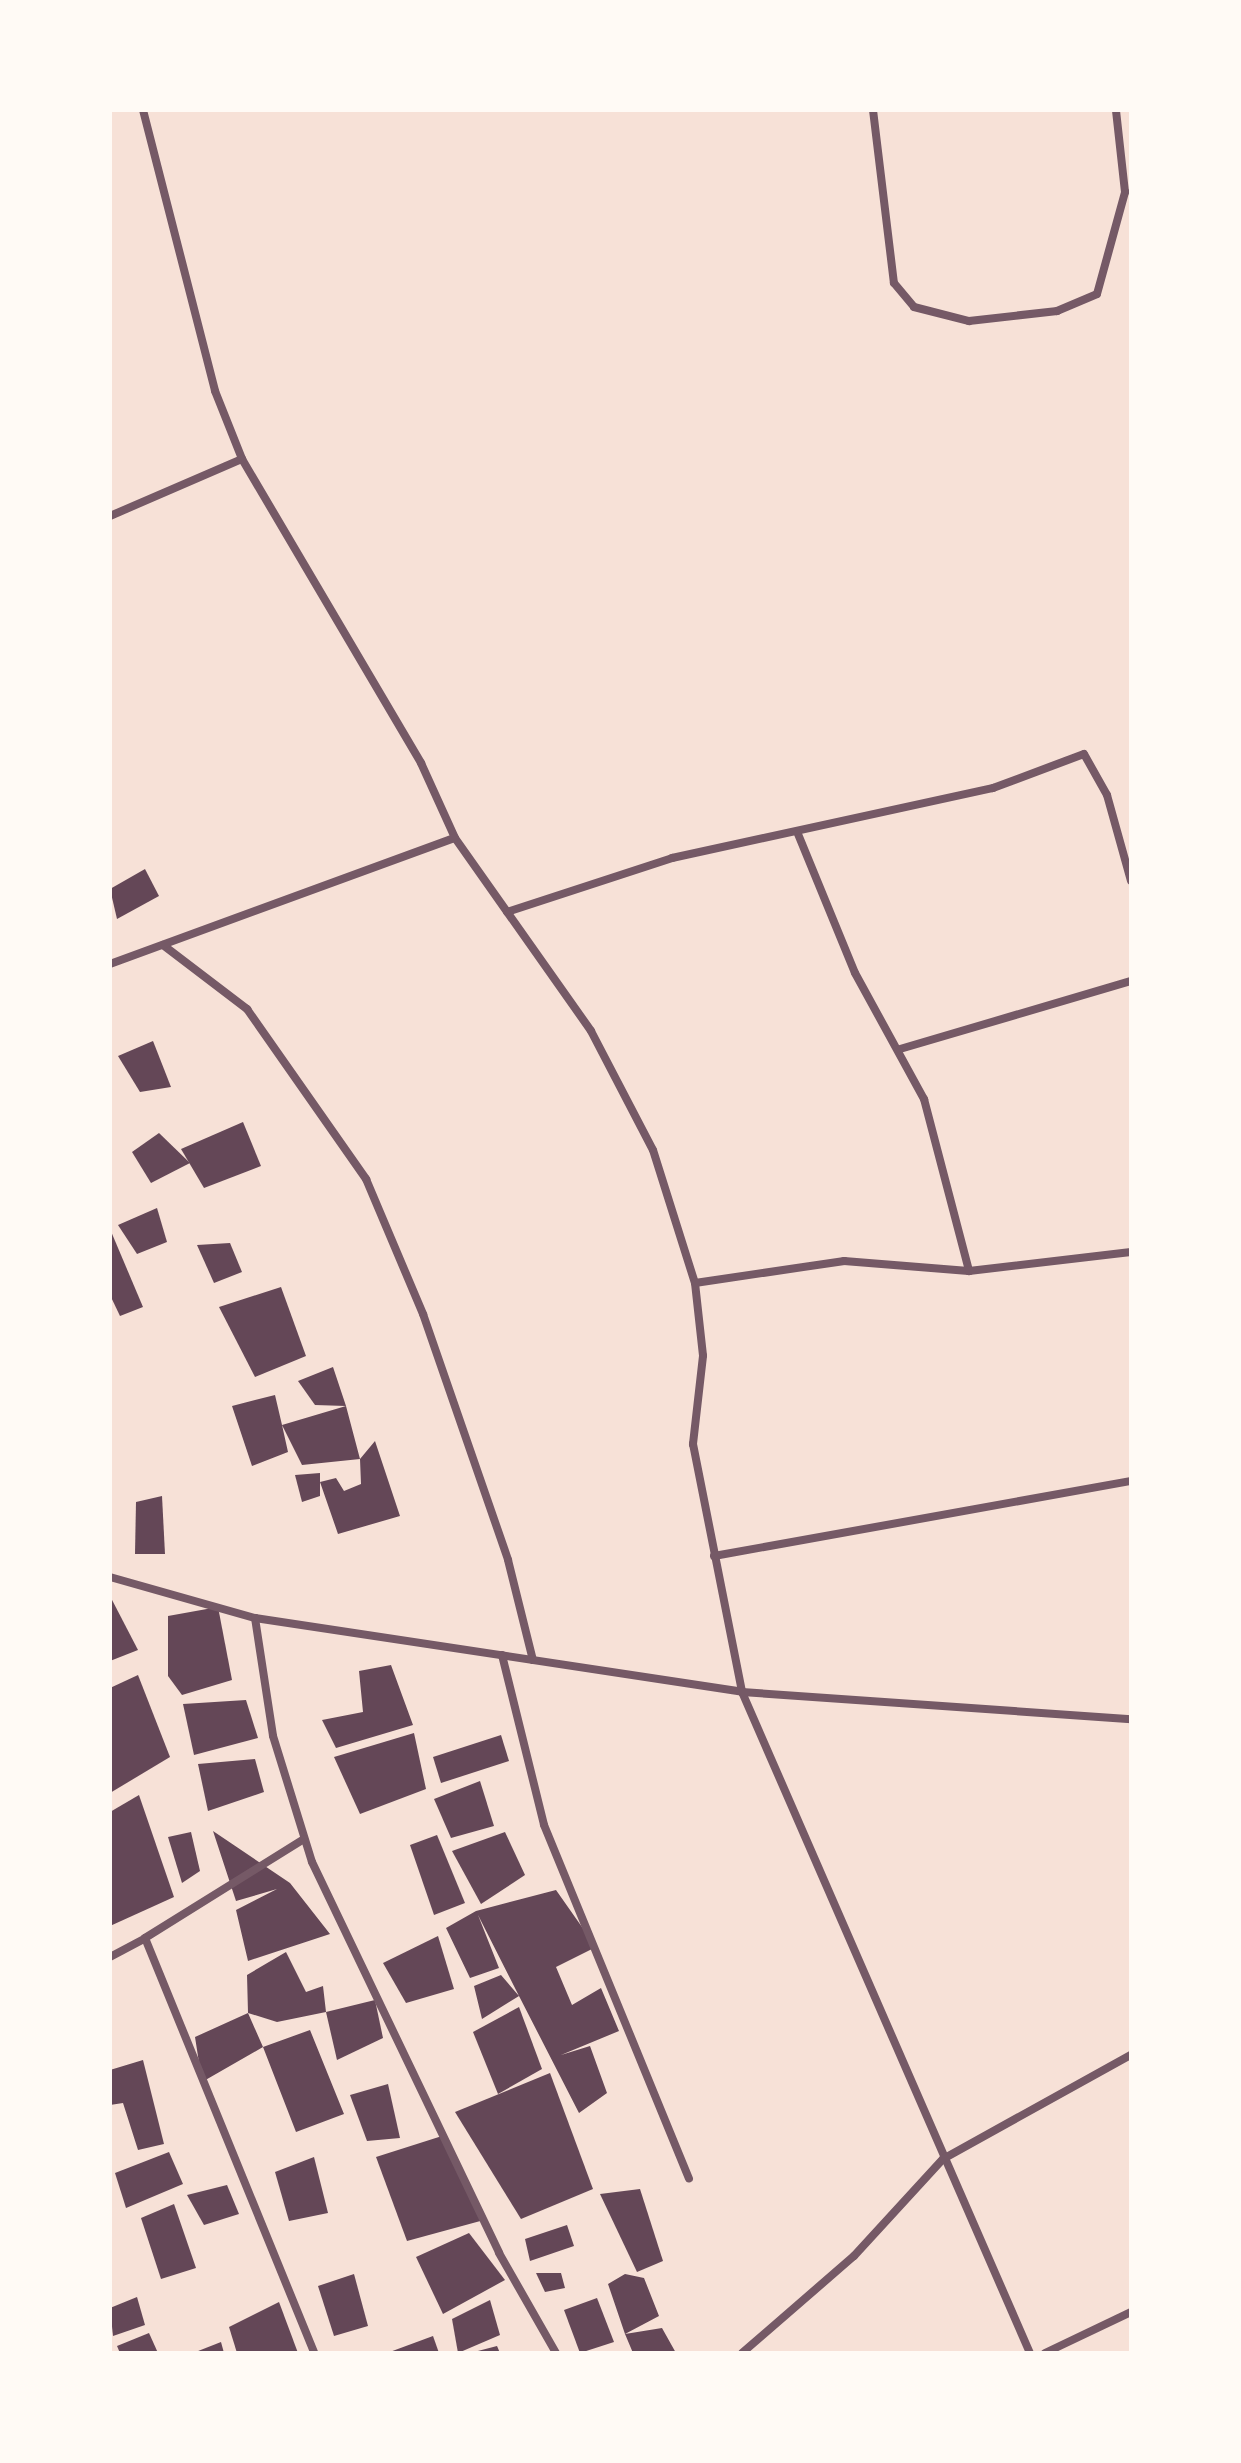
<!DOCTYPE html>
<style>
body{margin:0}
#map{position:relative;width:1241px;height:2463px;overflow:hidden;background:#f7e1d7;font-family:"Sofia Sans Condensed",sans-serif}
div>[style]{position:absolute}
.building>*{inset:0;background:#644757}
.minor>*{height:8px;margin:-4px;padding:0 4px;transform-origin:4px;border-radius:4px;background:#755966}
span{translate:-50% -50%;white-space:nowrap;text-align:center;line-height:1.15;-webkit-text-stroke:6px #fffaf5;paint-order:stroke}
.frame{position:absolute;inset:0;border:112px solid #fffaf5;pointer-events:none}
</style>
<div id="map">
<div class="building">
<i style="clip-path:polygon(145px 869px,159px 896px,117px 919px,110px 889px)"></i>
<i style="clip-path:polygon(153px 1041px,171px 1087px,140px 1092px,118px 1056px)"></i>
<i style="clip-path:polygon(243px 1122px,261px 1166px,204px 1188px,181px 1149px)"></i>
<i style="clip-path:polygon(159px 1133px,190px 1163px,151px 1183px,132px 1152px)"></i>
<i style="clip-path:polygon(157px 1208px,167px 1242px,137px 1254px,118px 1225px)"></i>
<i style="clip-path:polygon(110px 1229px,143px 1307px,120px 1316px,110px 1295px)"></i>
<i style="clip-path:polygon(230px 1243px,242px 1272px,214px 1283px,197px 1245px)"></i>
<i style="clip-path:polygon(281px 1287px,306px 1356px,255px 1377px,219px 1307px)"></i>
<i style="clip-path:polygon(333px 1367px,346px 1406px,315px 1405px,298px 1381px)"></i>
<i style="clip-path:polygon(275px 1395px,282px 1425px,346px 1406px,360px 1459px,375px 1441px,400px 1516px,338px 1534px,320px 1482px,336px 1478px,344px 1491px,361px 1484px,360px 1459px,302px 1465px,282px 1425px,288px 1452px,252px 1466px,232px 1406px)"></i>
<i style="clip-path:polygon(320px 1473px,320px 1496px,302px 1502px,295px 1475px)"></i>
<i style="clip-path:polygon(162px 1496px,165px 1554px,135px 1554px,136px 1502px)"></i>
<i style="clip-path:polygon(110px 1596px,138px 1650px,110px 1661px)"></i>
<i style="clip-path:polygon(218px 1607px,232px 1680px,182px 1695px,168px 1676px,168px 1616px)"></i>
<i style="clip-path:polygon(391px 1665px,413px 1725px,336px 1748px,322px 1720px,363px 1712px,359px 1671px)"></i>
<i style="clip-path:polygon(138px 1675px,170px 1757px,110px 1793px,110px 1688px)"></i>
<i style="clip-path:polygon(246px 1700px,258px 1738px,194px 1755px,183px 1704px)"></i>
<i style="clip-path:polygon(414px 1733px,426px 1789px,360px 1814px,334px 1757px)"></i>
<i style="clip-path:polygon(501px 1735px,509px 1761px,441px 1783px,433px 1757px)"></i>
<i style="clip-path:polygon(255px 1759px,264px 1792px,208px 1811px,198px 1764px)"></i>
<i style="clip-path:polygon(480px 1781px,494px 1826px,451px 1838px,434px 1799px)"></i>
<i style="clip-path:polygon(139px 1795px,174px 1897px,110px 1926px,110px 1812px)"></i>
<i style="clip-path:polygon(213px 1831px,290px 1883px,330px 1934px,248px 1961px,236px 1910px,277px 1889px,236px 1901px)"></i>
<i style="clip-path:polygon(191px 1832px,200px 1871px,182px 1883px,168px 1837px)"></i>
<i style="clip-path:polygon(505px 1832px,525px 1875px,481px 1904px,452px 1851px)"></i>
<i style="clip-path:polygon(437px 1835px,465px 1903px,434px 1915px,410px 1845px)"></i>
<i style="clip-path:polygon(556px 1890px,596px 1947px,556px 1967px,572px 2005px,601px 1988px,619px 2031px,561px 2055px,590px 2046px,607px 2093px,579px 2113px,519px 1996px,482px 2019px,474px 1986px,501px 1975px,519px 1996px,478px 1915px,499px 1968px,470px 1978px,446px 1928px,476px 1911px)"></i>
<i style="clip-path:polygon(438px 1936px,454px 1989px,406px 2003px,383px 1963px)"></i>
<i style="clip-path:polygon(286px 1952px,306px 1992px,323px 1986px,326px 2012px,277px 2022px,248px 2013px,247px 1975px)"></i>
<i style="clip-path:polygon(375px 2000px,383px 2038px,337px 2060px,326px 2012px)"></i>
<i style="clip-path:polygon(519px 2007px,542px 2069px,498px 2094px,473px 2032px)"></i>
<i style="clip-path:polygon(248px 2013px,263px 2047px,310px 2030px,344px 2114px,296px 2132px,263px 2047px,202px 2082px,195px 2037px)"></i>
<i style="clip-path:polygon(143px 2060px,164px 2144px,138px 2150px,123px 2103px,110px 2105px,110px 2070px)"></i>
<i style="clip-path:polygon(550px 2073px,593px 2189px,521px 2219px,455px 2112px)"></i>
<i style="clip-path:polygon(388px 2084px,400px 2138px,367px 2141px,350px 2095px)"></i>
<i style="clip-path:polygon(442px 2136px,484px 2220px,407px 2241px,376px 2157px)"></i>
<i style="clip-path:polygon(169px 2152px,183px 2184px,126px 2208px,115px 2173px)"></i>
<i style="clip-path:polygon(314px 2157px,328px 2213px,289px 2221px,275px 2172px)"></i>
<i style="clip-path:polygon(227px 2185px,239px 2214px,204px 2225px,187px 2195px)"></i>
<i style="clip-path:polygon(640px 2189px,663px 2261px,637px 2272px,600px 2194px)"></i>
<i style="clip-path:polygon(174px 2204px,196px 2268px,161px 2279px,141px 2218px)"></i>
<i style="clip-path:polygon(567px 2225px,574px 2246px,530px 2261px,525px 2239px)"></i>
<i style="clip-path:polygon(469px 2233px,505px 2280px,443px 2314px,416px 2257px)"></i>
<i style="clip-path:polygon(536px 2273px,561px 2273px,565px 2288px,545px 2292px)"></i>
<i style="clip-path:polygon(354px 2274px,368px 2326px,334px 2336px,318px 2286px)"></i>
<i style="clip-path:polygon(625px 2274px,644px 2278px,659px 2316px,625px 2334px,662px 2328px,676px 2353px,633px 2353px,625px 2334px,608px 2284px)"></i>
<i style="clip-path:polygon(137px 2297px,145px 2325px,113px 2336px,110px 2308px)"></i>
<i style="clip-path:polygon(597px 2298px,614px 2342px,580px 2353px,564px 2310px)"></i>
<i style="clip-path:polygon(490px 2300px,500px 2335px,458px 2353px,452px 2319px)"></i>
<i style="clip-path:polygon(279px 2302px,298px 2353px,237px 2353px,229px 2327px)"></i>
<i style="clip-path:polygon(149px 2333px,158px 2353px,120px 2353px,117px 2346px)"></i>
<i style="clip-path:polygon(433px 2336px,439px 2353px,387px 2353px)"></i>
<i style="clip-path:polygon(221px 2342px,224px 2353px,193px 2353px)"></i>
<i style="clip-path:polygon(497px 2346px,500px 2353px,475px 2353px,474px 2352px)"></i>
</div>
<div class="minor">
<i style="left:143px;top:110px;width:290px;rotate:75.6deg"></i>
<i style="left:215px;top:391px;width:73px;rotate:68.3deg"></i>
<i style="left:242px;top:459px;width:353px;rotate:59.5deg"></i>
<i style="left:421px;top:763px;width:82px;rotate:65.6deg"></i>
<i style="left:455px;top:838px;width:236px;rotate:54.8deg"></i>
<i style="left:591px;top:1031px;width:134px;rotate:62.5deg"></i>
<i style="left:653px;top:1150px;width:139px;rotate:72.5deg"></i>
<i style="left:695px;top:1283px;width:73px;rotate:83.7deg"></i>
<i style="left:703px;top:1356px;width:89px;rotate:96.5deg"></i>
<i style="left:693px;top:1444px;width:253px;rotate:78.8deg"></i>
<i style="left:742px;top:1692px;width:721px;rotate:66.46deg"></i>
<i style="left:873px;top:110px;width:174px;rotate:83.1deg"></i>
<i style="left:894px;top:283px;width:31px;rotate:50deg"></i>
<i style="left:914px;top:307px;width:57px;rotate:14.3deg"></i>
<i style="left:969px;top:321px;width:89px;rotate:-6.5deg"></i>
<i style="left:1057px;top:311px;width:43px;rotate:-23deg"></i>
<i style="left:1097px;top:294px;width:106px;rotate:-74.6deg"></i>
<i style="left:1125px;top:192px;width:82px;rotate:-96.3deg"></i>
<i style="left:110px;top:516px;width:144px;rotate:-23.4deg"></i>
<i style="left:798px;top:834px;width:150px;rotate:67.7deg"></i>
<i style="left:855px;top:973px;width:144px;rotate:61.3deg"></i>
<i style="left:924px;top:1099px;width:178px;rotate:75.3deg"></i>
<i style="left:507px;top:912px;width:174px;rotate:-18.1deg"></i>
<i style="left:672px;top:858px;width:329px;rotate:-12.3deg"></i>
<i style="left:993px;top:788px;width:97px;rotate:-20.5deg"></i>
<i style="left:1084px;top:754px;width:47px;rotate:60.7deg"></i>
<i style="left:1107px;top:795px;width:89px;rotate:74.4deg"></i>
<i style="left:163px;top:945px;width:106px;rotate:37.3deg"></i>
<i style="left:247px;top:1009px;width:208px;rotate:55deg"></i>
<i style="left:366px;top:1179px;width:147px;rotate:67.1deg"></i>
<i style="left:423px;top:1314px;width:260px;rotate:70.9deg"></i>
<i style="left:508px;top:1560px;width:103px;rotate:76deg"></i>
<i style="left:110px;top:964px;width:367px;rotate:-20.1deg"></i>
<i style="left:900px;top:1049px;width:241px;rotate:-16.4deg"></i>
<i style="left:695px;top:1283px;width:151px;rotate:-8.4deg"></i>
<i style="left:844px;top:1261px;width:125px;rotate:4.6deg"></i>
<i style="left:969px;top:1271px;width:163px;rotate:-6.7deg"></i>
<i style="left:714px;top:1556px;width:424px;rotate:-10.2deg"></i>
<i style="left:110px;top:1577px;width:151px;rotate:15.8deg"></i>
<i style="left:255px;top:1618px;width:493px;rotate:8.6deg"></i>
<i style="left:742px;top:1692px;width:390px;rotate:4deg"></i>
<i style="left:255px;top:1618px;width:119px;rotate:81.3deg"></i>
<i style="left:273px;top:1736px;width:132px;rotate:72.8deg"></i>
<i style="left:312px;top:1862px;width:433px;rotate:64.4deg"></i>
<i style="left:499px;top:2253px;width:115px;rotate:60.3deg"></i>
<i style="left:502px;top:1655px;width:175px;rotate:76.1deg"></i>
<i style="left:544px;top:1825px;width:382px;rotate:67.7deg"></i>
<i style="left:145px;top:1938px;width:187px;rotate:-31.9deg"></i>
<i style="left:110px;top:1957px;width:40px;rotate:-28deg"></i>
<i style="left:145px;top:1938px;width:448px;rotate:67.8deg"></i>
<i style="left:742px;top:2353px;width:148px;rotate:-40.9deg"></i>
<i style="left:854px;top:2256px;width:132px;rotate:-47.5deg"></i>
<i style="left:943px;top:2159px;width:215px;rotate:-29deg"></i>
<i style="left:1045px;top:2353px;width:95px;rotate:-25.5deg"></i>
</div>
<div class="frame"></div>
</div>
